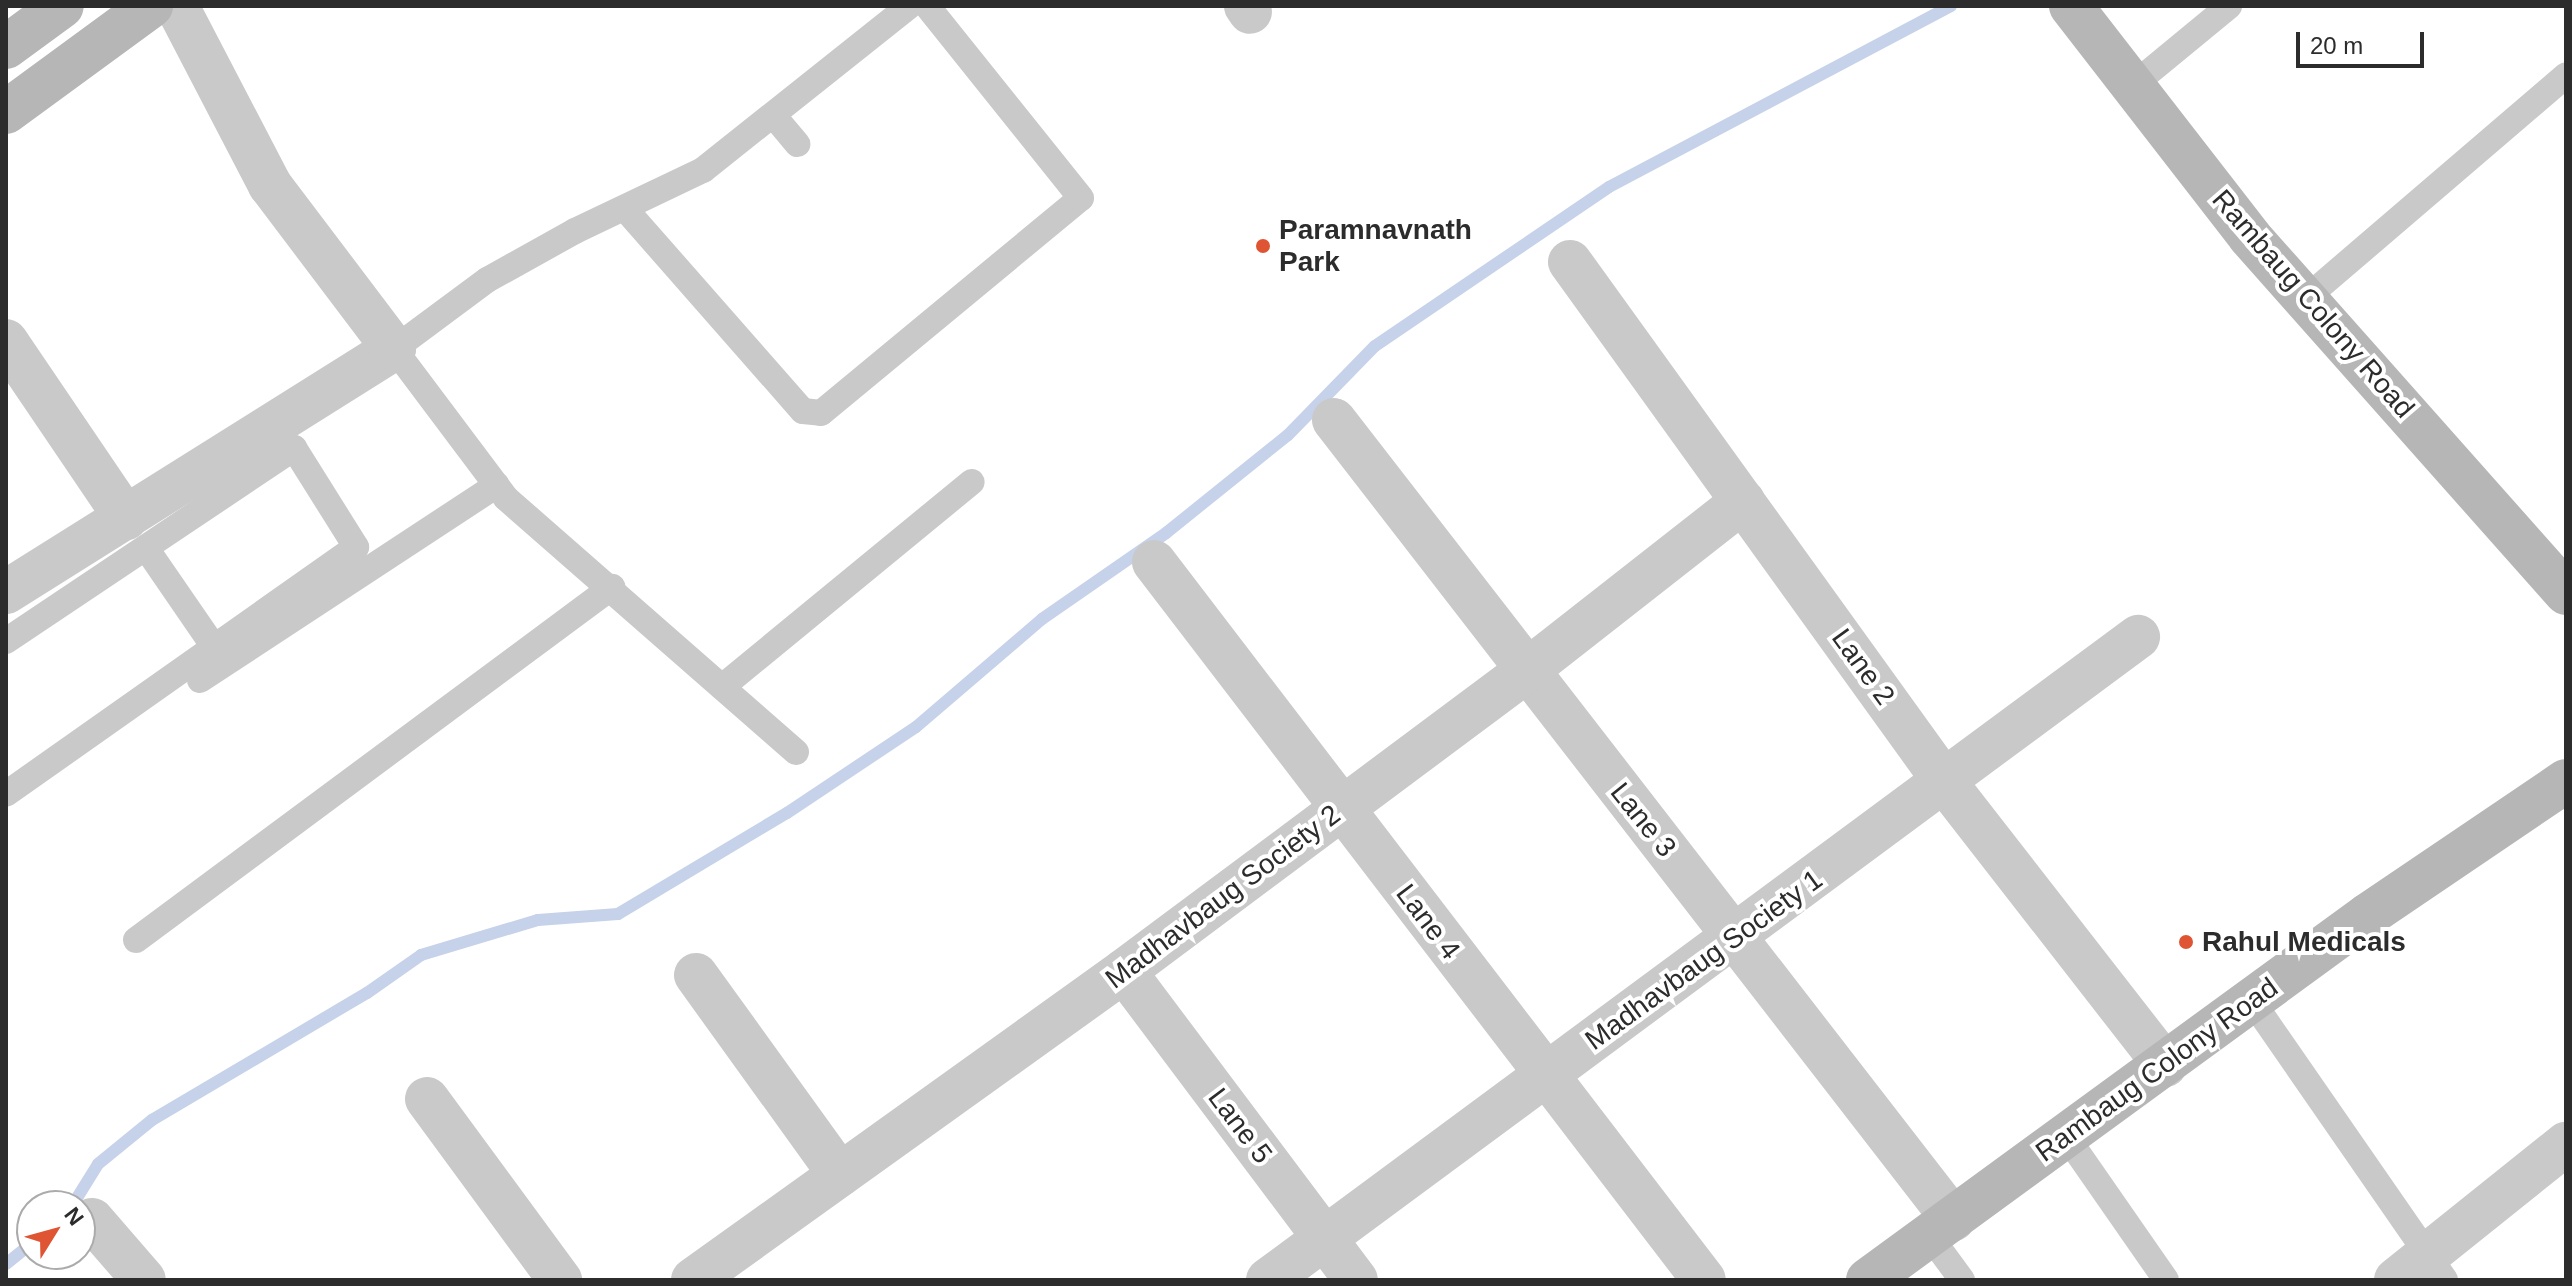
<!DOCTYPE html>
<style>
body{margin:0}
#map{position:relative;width:2572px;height:1286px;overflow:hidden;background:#fff;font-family:Helvetica,sans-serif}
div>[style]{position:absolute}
.stream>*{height:12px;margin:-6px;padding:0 6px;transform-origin:6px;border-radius:6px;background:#c6d2e9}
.lane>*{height:26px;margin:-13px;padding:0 13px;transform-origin:13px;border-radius:13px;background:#c9c9c9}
.street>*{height:44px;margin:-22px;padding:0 22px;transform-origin:22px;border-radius:22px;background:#c9c9c9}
.secondary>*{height:44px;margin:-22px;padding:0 22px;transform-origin:22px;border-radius:22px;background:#b6b6b6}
.dots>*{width:22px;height:22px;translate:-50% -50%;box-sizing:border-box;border:4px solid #fff;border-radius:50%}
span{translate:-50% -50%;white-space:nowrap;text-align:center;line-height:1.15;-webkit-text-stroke:8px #fff;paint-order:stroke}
.poi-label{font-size:28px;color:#2c2c2c;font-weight:700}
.left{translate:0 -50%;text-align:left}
.street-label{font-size:28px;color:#2c2c2c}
.frame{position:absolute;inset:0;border:8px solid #2c2c2c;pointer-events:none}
.north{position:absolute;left:16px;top:1190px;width:80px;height:80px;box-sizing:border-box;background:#fff;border:2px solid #ababab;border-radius:50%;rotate:53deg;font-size:22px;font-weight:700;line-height:32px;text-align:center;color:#2c2c2c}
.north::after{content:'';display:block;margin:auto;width:28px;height:36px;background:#df5533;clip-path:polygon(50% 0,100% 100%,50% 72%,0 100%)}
.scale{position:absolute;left:2296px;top:32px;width:128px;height:36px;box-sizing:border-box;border:4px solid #2c2c2c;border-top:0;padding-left:10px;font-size:24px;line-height:28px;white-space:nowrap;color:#2c2c2c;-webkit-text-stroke:6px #fff;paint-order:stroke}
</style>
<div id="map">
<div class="stream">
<i style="left:72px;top:1206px;width:49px;rotate:-58.2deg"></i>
<i style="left:98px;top:1164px;width:70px;rotate:-39.2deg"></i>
<i style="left:152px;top:1120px;width:250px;rotate:-30.6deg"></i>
<i style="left:367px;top:993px;width:66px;rotate:-35.1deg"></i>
<i style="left:421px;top:955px;width:122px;rotate:-16.7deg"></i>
<i style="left:538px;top:920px;width:80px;rotate:-4.3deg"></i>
<i style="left:618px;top:914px;width:197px;rotate:-30.9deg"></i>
<i style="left:787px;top:813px;width:155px;rotate:-33.7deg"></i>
<i style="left:916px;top:727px;width:166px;rotate:-40.6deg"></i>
<i style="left:1042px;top:619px;width:151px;rotate:-34.7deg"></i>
<i style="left:1166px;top:533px;width:156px;rotate:-38.8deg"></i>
<i style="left:1288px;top:435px;width:124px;rotate:-45.7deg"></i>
<i style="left:1375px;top:346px;width:283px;rotate:-34.2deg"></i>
<i style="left:1609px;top:187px;width:387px;rotate:-27.9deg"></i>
<i style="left:6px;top:1264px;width:33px;rotate:-39deg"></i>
</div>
<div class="lane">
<i style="left:2132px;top:86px;width:126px;rotate:-39.5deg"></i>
<i style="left:773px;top:115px;width:38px;rotate:50deg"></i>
<i style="left:627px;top:211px;width:266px;rotate:48.7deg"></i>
<i style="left:803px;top:411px;width:18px;rotate:6deg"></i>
<i style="left:821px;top:413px;width:337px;rotate:-39.6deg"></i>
<i style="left:1081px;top:198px;width:246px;rotate:-128.7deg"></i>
<i style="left:2305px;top:299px;width:344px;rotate:-40.6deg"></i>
<i style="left:146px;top:548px;width:120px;rotate:55.5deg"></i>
<i style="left:6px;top:641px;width:347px;rotate:-33.8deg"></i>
<i style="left:294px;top:448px;width:117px;rotate:57.9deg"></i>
<i style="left:356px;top:547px;width:428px;rotate:144.8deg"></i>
<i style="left:200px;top:680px;width:355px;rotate:-33.3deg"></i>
<i style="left:722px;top:687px;width:323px;rotate:-39.4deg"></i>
<i style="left:796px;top:752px;width:386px;rotate:-138.8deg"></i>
<i style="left:506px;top:498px;width:186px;rotate:-126.9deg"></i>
<i style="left:394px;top:349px;width:116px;rotate:-36.6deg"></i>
<i style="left:487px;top:280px;width:101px;rotate:-29.1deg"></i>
<i style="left:575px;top:231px;width:142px;rotate:-25.5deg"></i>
<i style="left:703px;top:170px;width:263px;rotate:-38.5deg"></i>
<i style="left:136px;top:940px;width:593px;rotate:-36.56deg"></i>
<i style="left:2252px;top:1001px;width:339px;rotate:55.3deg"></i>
<i style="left:2066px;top:1136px;width:175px;rotate:55.2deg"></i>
<i style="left:1929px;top:1235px;width:56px;rotate:53.7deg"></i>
</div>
<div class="street">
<i style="left:1246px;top:6px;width:7px;rotate:56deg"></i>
<i style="left:1570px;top:262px;width:640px;rotate:54.22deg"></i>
<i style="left:1944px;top:781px;width:360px;rotate:52.1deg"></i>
<i style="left:6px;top:341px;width:214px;rotate:55.9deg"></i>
<i style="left:1334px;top:420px;width:1011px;rotate:52.23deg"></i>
<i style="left:1154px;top:562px;width:904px;rotate:52.55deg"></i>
<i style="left:6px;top:592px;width:458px;rotate:-32.1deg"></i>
<i style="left:394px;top:349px;width:206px;rotate:-127.1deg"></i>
<i style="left:270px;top:185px;width:202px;rotate:-117.5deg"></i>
<i style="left:1124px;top:971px;width:386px;rotate:53.1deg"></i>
<i style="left:696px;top:975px;width:246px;rotate:54.2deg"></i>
<i style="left:427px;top:1099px;width:225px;rotate:53.7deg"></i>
<i style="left:92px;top:1220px;width:79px;rotate:49.1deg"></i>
<i style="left:693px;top:1280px;width:530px;rotate:-35.64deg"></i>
<i style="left:1124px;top:971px;width:500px;rotate:-36.71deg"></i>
<i style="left:1525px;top:672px;width:277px;rotate:-38.1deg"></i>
<i style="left:1268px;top:1280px;width:1082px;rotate:-36.47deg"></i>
<i style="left:2396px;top:1280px;width:218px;rotate:-38.7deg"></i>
</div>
<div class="secondary">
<i style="left:2071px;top:6px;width:292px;rotate:52.2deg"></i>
<i style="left:2250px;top:237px;width:476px;rotate:48.4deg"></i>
<i style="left:6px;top:47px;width:69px;rotate:-36.2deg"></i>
<i style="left:6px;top:112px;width:180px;rotate:-36.2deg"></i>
<i style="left:1868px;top:1280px;width:619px;rotate:-36.13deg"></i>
<i style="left:2368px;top:915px;width:239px;rotate:-34.1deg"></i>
</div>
<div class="dots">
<i style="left:1263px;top:246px;background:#df5533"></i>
<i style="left:2186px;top:942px;background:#df5533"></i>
</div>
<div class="poi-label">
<span class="left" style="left:1279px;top:246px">Paramnavnath<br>Park</span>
<span class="left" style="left:2202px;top:942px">Rahul Medicals</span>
</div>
<div class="street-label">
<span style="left:2313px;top:304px;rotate:49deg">Rambaug Colony Road</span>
<span style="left:1863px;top:667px;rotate:54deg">Lane 2</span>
<span style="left:1643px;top:820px;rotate:51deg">Lane 3</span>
<span style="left:1223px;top:897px;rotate:-37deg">Madhavbaug Society 2</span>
<span style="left:1428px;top:922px;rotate:53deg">Lane 4</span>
<span style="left:1704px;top:960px;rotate:-36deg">Madhavbaug Society 1</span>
<span style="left:2157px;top:1070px;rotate:-36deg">Rambaug Colony Road</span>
<span style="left:1240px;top:1126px;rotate:53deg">Lane 5</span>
</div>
<div class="frame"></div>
<div class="north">N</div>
<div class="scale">20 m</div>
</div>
